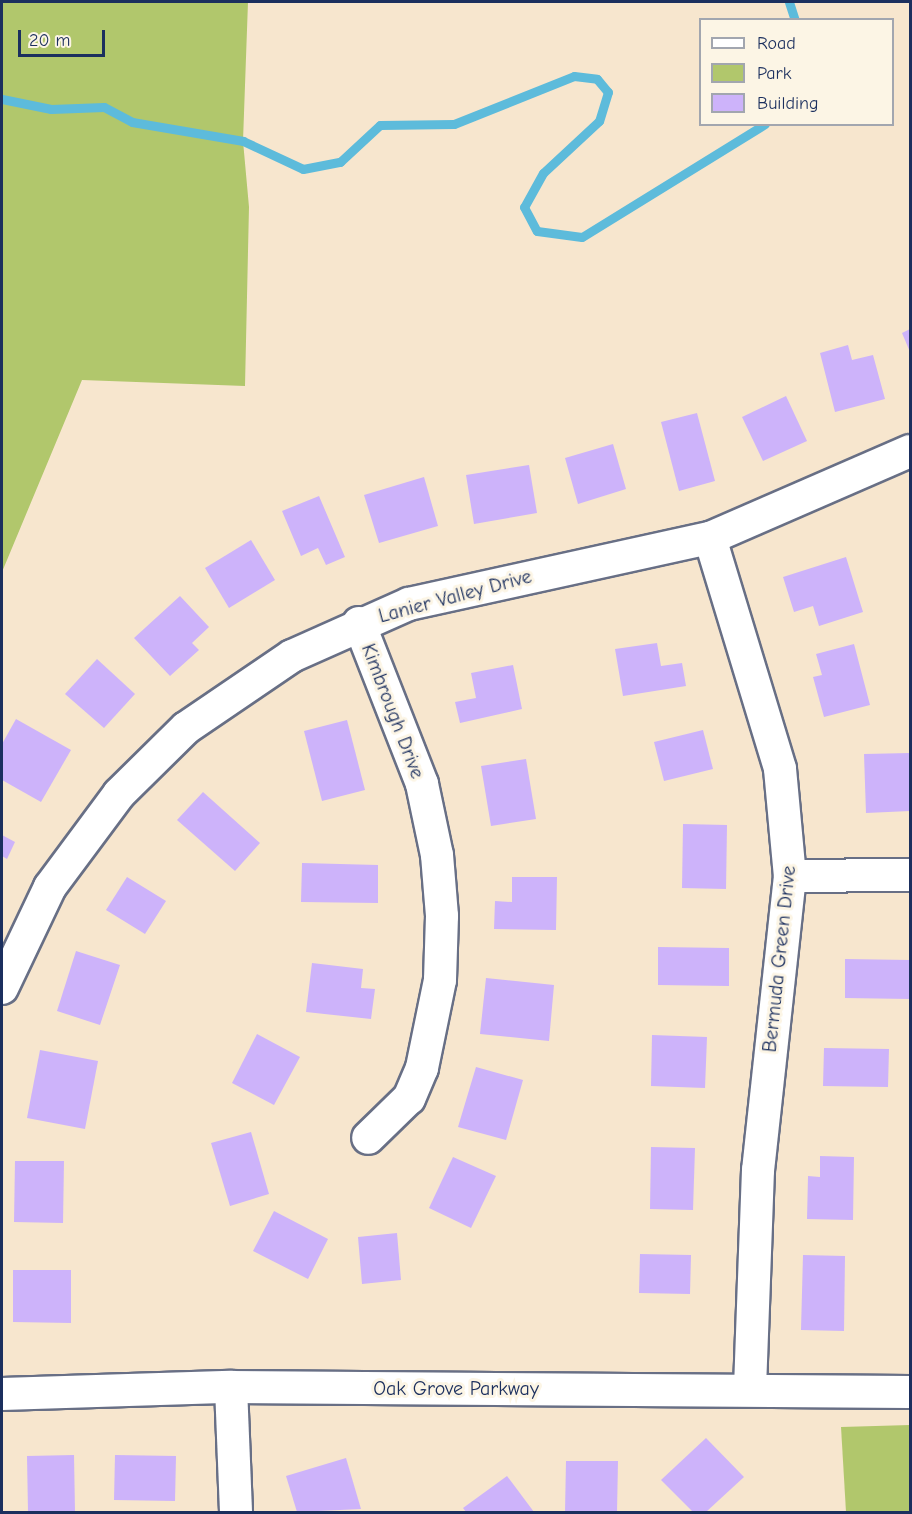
<!DOCTYPE html>
<style>
body{margin:0}
#map{position:relative;width:912px;height:1514px;overflow:hidden;background:#f7e6ce;font-family:"Comic Neue",sans-serif}
div>[style]{position:absolute}
.green>*{inset:0;background:#b1c76c}
.stream>*{height:9px;margin:-4.5px;padding:0 4.5px;transform-origin:4.5px;border-radius:4.5px;background:#5dbbdb}
.building>*{inset:0;background:#cdb3fa}
.roads{filter:drop-shadow(2px 0 #686f85) drop-shadow(-2px 0 #686f85) drop-shadow(0 2px #686f85) drop-shadow(0 -2px #686f85)}
.minor>*{height:32px;margin:-16px;padding:0 16px;transform-origin:16px;border-radius:16px;background:#fff}
span{translate:-50% -50%;white-space:nowrap;text-align:center;line-height:1.15;-webkit-text-stroke:6px #fcf5e5;paint-order:stroke}
.street-label{font-size:20px;color:#1b2f5e}
.frame{position:absolute;inset:0;border:3px solid #1b2f5e;pointer-events:none}
.legend{position:absolute;left:699px;top:18px;width:195px;height:108px;box-sizing:border-box;background:#fcf5e5;border:2px solid #a2a6af;margin:0;padding:8px 10px;list-style:none;font-size:18px;color:#1b2f5e}
.legend li{display:flex;align-items:center;gap:12px;height:30px}
.legend b{width:30px;border:2px solid #a2a6af}
.scale{position:absolute;left:18px;top:30px;width:87px;height:27px;box-sizing:border-box;border:3px solid #1b2f5e;border-top:0;padding-left:8px;font-size:18px;line-height:21px;white-space:nowrap;color:#1b2f5e;-webkit-text-stroke:4px #fcf5e5;paint-order:stroke}
</style>
<div id="map">
<div class="green">
<i style="clip-path:polygon(2px 2px,248px 2px,243px 141px,249px 207px,245px 386px,82px 380px,2px 572px)"></i>
<i style="clip-path:polygon(910px 1425px,910px 1512px,846px 1512px,841px 1427px)"></i>
</div>
<div class="stream">
<i style="left:789px;top:2px;width:19px;rotate:72deg"></i>
<i style="left:2px;top:99px;width:50px;rotate:11.5deg"></i>
<i style="left:51px;top:109px;width:53px;rotate:-2.2deg"></i>
<i style="left:104px;top:107px;width:32px;rotate:28deg"></i>
<i style="left:132px;top:122px;width:113px;rotate:9.7deg"></i>
<i style="left:243px;top:141px;width:66px;rotate:25deg"></i>
<i style="left:303px;top:169px;width:38px;rotate:-11deg"></i>
<i style="left:340px;top:162px;width:54px;rotate:-42.8deg"></i>
<i style="left:380px;top:125px;width:74px;rotate:-0.8deg"></i>
<i style="left:454px;top:124px;width:129px;rotate:-21.8deg"></i>
<i style="left:574px;top:76px;width:23px;rotate:7deg"></i>
<i style="left:597px;top:79px;width:17px;rotate:50deg"></i>
<i style="left:608px;top:92px;width:30px;rotate:107deg"></i>
<i style="left:599px;top:121px;width:76px;rotate:137.1deg"></i>
<i style="left:543px;top:173px;width:39px;rotate:119deg"></i>
<i style="left:524px;top:207px;width:27px;rotate:62deg"></i>
<i style="left:537px;top:231px;width:45px;rotate:7.6deg"></i>
<i style="left:582px;top:237px;width:215px;rotate:-31.7deg"></i>
</div>
<div class="building">
<i style="clip-path:polygon(910px 329px,910px 352px,902px 333px)"></i>
<i style="clip-path:polygon(848px 345px,852px 360px,873px 355px,885px 399px,835px 412px,820px 353px)"></i>
<i style="clip-path:polygon(786px 396px,807px 441px,763px 461px,742px 417px)"></i>
<i style="clip-path:polygon(697px 413px,715px 481px,679px 491px,661px 422px)"></i>
<i style="clip-path:polygon(613px 444px,626px 489px,578px 504px,565px 458px)"></i>
<i style="clip-path:polygon(529px 465px,537px 513px,474px 524px,466px 475px)"></i>
<i style="clip-path:polygon(424px 477px,438px 526px,379px 543px,364px 495px)"></i>
<i style="clip-path:polygon(319px 496px,345px 557px,326px 565px,318px 548px,301px 556px,282px 511px)"></i>
<i style="clip-path:polygon(251px 540px,275px 580px,229px 608px,205px 568px)"></i>
<i style="clip-path:polygon(846px 557px,863px 612px,819px 626px,813px 606px,794px 612px,783px 577px)"></i>
<i style="clip-path:polygon(180px 596px,209px 627px,192px 643px,199px 650px,170px 676px,134px 638px)"></i>
<i style="clip-path:polygon(657px 643px,661px 666px,682px 663px,686px 686px,623px 696px,615px 649px)"></i>
<i style="clip-path:polygon(854px 644px,870px 705px,824px 717px,813px 677px,822px 675px,816px 654px)"></i>
<i style="clip-path:polygon(97px 659px,135px 694px,104px 728px,65px 694px)"></i>
<i style="clip-path:polygon(513px 665px,522px 709px,460px 723px,455px 702px,476px 698px,471px 673px)"></i>
<i style="clip-path:polygon(16px 719px,71px 750px,41px 802px,2px 780px,2px 744px)"></i>
<i style="clip-path:polygon(347px 720px,365px 790px,322px 801px,304px 731px)"></i>
<i style="clip-path:polygon(703px 730px,713px 769px,664px 781px,654px 742px)"></i>
<i style="clip-path:polygon(910px 753px,910px 811px,866px 813px,864px 754px)"></i>
<i style="clip-path:polygon(526px 759px,536px 819px,491px 826px,481px 766px)"></i>
<i style="clip-path:polygon(203px 792px,260px 843px,235px 871px,177px 820px)"></i>
<i style="clip-path:polygon(683px 824px,727px 825px,726px 889px,682px 888px)"></i>
<i style="clip-path:polygon(2px 835px,15px 842px,7px 859px,2px 856px)"></i>
<i style="clip-path:polygon(302px 863px,378px 865px,378px 903px,301px 902px)"></i>
<i style="clip-path:polygon(127px 877px,166px 901px,145px 934px,106px 910px)"></i>
<i style="clip-path:polygon(512px 877px,557px 877px,556px 930px,494px 929px,495px 901px,512px 902px)"></i>
<i style="clip-path:polygon(658px 947px,729px 948px,729px 986px,658px 985px)"></i>
<i style="clip-path:polygon(76px 951px,120px 965px,100px 1025px,57px 1011px)"></i>
<i style="clip-path:polygon(845px 959px,910px 960px,910px 999px,845px 998px)"></i>
<i style="clip-path:polygon(312px 963px,363px 969px,361px 988px,375px 989px,371px 1019px,306px 1012px)"></i>
<i style="clip-path:polygon(486px 978px,554px 985px,549px 1041px,480px 1034px)"></i>
<i style="clip-path:polygon(257px 1034px,300px 1057px,274px 1105px,232px 1083px)"></i>
<i style="clip-path:polygon(652px 1035px,707px 1037px,705px 1088px,651px 1086px)"></i>
<i style="clip-path:polygon(824px 1048px,889px 1049px,888px 1087px,823px 1086px)"></i>
<i style="clip-path:polygon(40px 1050px,98px 1061px,85px 1129px,27px 1118px)"></i>
<i style="clip-path:polygon(476px 1067px,523px 1080px,506px 1140px,458px 1127px)"></i>
<i style="clip-path:polygon(251px 1132px,269px 1194px,230px 1206px,211px 1143px)"></i>
<i style="clip-path:polygon(651px 1147px,695px 1148px,693px 1210px,650px 1209px)"></i>
<i style="clip-path:polygon(820px 1156px,854px 1157px,853px 1220px,807px 1219px,808px 1176px,820px 1177px)"></i>
<i style="clip-path:polygon(453px 1157px,496px 1176px,471px 1228px,429px 1208px)"></i>
<i style="clip-path:polygon(15px 1161px,64px 1161px,63px 1223px,14px 1222px)"></i>
<i style="clip-path:polygon(274px 1211px,328px 1239px,308px 1279px,253px 1251px)"></i>
<i style="clip-path:polygon(397px 1233px,401px 1280px,362px 1284px,358px 1237px)"></i>
<i style="clip-path:polygon(640px 1254px,691px 1255px,690px 1294px,639px 1293px)"></i>
<i style="clip-path:polygon(803px 1255px,845px 1256px,844px 1331px,801px 1330px)"></i>
<i style="clip-path:polygon(13px 1270px,71px 1270px,71px 1323px,13px 1322px)"></i>
<i style="clip-path:polygon(706px 1438px,744px 1477px,706px 1512px,693px 1512px,661px 1480px)"></i>
<i style="clip-path:polygon(74px 1455px,75px 1512px,28px 1512px,27px 1456px)"></i>
<i style="clip-path:polygon(115px 1455px,176px 1456px,175px 1501px,114px 1500px)"></i>
<i style="clip-path:polygon(346px 1458px,361px 1509px,297px 1512px,286px 1476px)"></i>
<i style="clip-path:polygon(566px 1461px,618px 1461px,617px 1512px,565px 1512px)"></i>
<i style="clip-path:polygon(507px 1476px,534px 1512px,466px 1512px,463px 1508px)"></i>
</div>
<div class="roads">
<div class="minor">
<i style="left:710px;top:538px;width:241px;rotate:73.1deg"></i>
<i style="left:780px;top:769px;width:107px;rotate:84.7deg"></i>
<i style="left:790px;top:876px;width:296px;rotate:96.2deg"></i>
<i style="left:758px;top:1170px;width:220px;rotate:92.1deg"></i>
<i style="left:359px;top:623px;width:173px;rotate:68.6deg"></i>
<i style="left:422px;top:784px;width:73px;rotate:78.1deg"></i>
<i style="left:437px;top:855px;width:61px;rotate:85.3deg"></i>
<i style="left:442px;top:916px;width:64px;rotate:91.8deg"></i>
<i style="left:440px;top:980px;width:90px;rotate:101.6deg"></i>
<i style="left:422px;top:1068px;width:33px;rotate:113deg"></i>
<i style="left:409px;top:1098px;width:57px;rotate:135.7deg"></i>
<i style="left:790px;top:876px;width:120px;rotate:-0.5deg"></i>
<i style="left:2px;top:988px;width:112px;rotate:-64.6deg"></i>
<i style="left:50px;top:887px;width:116px;rotate:-53.4deg"></i>
<i style="left:119px;top:794px;width:94px;rotate:-44.6deg"></i>
<i style="left:186px;top:728px;width:128px;rotate:-34.2deg"></i>
<i style="left:292px;top:656px;width:128px;rotate:-24deg"></i>
<i style="left:409px;top:604px;width:308px;rotate:-12.4deg"></i>
<i style="left:710px;top:538px;width:218px;rotate:-23.5deg"></i>
<i style="left:231px;top:1387px;width:125px;rotate:87.7deg"></i>
<i style="left:2px;top:1394px;width:229px;rotate:-1.8deg"></i>
<i style="left:231px;top:1387px;width:679px;rotate:0.42deg"></i>
</div>
</div>
<div class="street-label">
<span style="left:455px;top:596px;rotate:-15deg">Lanier Valley Drive</span>
<span style="left:393px;top:711px;rotate:69deg">Kimbrough Drive</span>
<span style="left:779px;top:959px;rotate:-84deg">Bermuda Green Drive</span>
<span style="left:456px;top:1388px">Oak Grove Parkway</span>
</div>
<div class="frame"></div>
<ul class="legend">
<li><b style="height:8px;background:#fff"></b>Road</li>
<li><b style="height:16px;background:#b1c76c"></b>Park</li>
<li><b style="height:16px;background:#cdb3fa"></b>Building</li>
</ul>
<div class="scale">20 m</div>
</div>
